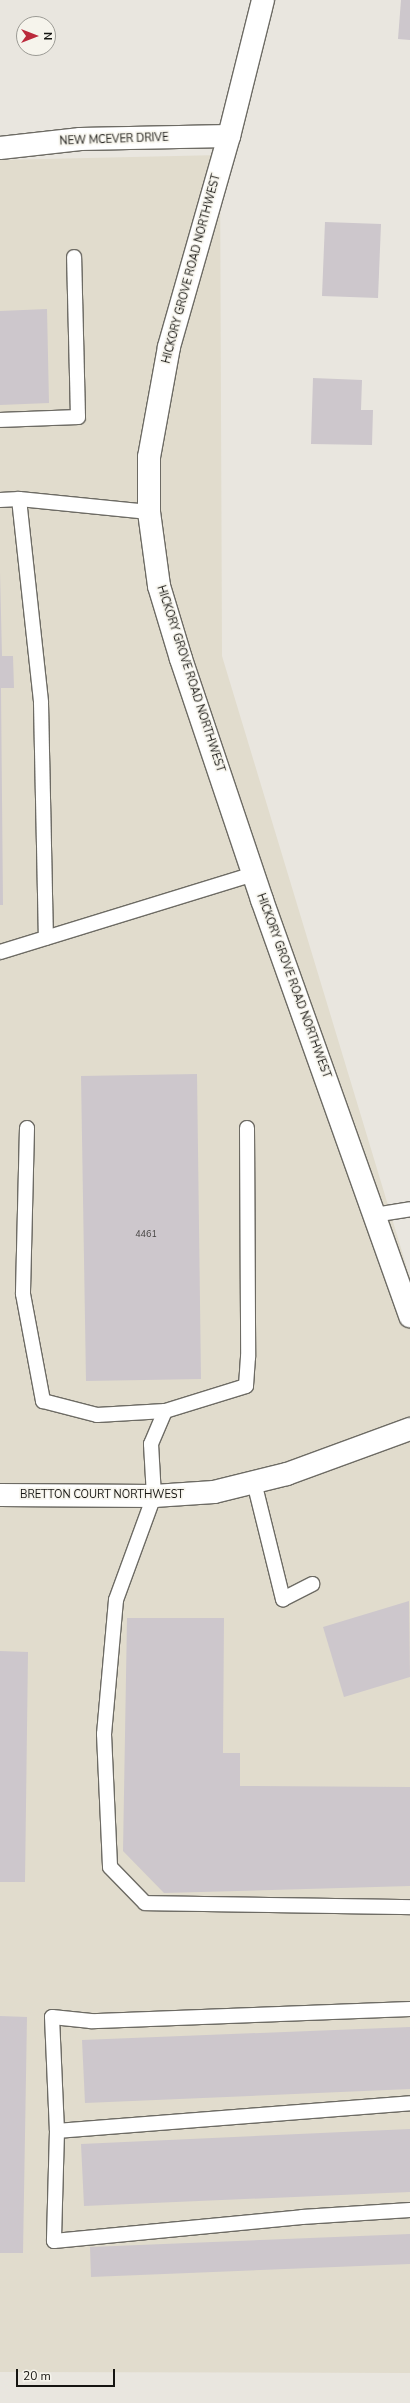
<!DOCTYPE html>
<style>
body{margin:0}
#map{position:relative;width:410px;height:2403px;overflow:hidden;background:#e9e6df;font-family:"Nunito Sans",sans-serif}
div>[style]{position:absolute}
.built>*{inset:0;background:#e1dccd}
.building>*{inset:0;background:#cdc7cc}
.roads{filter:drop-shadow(1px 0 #6d6b64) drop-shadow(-1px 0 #6d6b64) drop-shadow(0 1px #6d6b64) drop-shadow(0 -1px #6d6b64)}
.lane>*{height:14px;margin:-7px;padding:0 7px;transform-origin:7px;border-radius:7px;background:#fff}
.street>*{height:22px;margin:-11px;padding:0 11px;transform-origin:11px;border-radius:11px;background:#fff}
.secondary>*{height:22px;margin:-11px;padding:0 11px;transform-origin:11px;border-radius:11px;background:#fff}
span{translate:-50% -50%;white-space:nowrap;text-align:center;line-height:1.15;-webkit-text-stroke:3px #f6f4ec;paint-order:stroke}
.number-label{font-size:9px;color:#444240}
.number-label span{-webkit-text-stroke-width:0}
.street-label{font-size:11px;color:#161512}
.north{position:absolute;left:16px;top:16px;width:40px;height:40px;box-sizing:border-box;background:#f6f4ec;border:1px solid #9c9b95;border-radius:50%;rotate:90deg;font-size:11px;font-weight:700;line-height:16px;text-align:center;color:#161512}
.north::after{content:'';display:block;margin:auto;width:14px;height:18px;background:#bb2a3c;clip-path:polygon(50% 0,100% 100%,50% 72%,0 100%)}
.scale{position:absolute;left:16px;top:2369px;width:99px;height:18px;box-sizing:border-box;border:2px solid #161512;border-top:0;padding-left:5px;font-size:12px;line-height:14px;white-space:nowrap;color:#161512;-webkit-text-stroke:3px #f6f4ec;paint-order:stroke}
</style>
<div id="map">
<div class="built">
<i style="clip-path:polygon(220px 155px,222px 656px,410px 1278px,410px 2373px,0 2372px,0 160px)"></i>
</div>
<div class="building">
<i style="clip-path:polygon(401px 0,410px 0,410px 40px,398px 39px)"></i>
<i style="clip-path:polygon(325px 222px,381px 224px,378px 298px,322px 296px)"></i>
<i style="clip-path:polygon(47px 309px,49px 403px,0 405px,0 311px)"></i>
<i style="clip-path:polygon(313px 378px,362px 380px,361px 410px,373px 410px,372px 445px,311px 444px)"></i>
<i style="clip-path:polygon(0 572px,2px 656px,13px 656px,14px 688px,1px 688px,3px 905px,0 905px)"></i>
<i style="clip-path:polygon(197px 1074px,201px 1379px,86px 1381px,81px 1076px)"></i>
<i style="clip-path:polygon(409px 1601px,410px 1677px,344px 1697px,323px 1627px)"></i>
<i style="clip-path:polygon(127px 1618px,224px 1618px,223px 1753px,240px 1753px,240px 1786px,410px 1787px,410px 1886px,164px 1893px,123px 1851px)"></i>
<i style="clip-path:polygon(0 1651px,28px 1652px,25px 1882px,0 1882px)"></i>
<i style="clip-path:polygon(0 2016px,27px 2017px,23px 2253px,0 2253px)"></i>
<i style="clip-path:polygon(410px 2027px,410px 2089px,85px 2103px,82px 2040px)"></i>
<i style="clip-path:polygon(410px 2129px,410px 2192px,84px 2206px,81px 2144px)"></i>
<i style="clip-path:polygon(410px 2234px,410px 2264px,91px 2277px,90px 2247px)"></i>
</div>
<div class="roads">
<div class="lane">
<i style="left:0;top:420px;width:78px;rotate:-2.2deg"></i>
<i style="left:78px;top:417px;width:160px;rotate:-91.4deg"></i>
<i style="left:19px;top:499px;width:205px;rotate:83.8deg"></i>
<i style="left:41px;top:703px;width:235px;rotate:88.8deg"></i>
<i style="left:0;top:500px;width:19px;rotate:-3deg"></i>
<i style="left:19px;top:499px;width:131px;rotate:5.7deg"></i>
<i style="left:0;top:952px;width:266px;rotate:-17.1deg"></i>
<i style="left:27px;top:1128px;width:166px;rotate:91.4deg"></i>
<i style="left:23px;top:1294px;width:109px;rotate:79.4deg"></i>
<i style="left:43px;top:1401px;width:56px;rotate:14.5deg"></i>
<i style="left:97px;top:1415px;width:68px;rotate:-3.4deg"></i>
<i style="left:247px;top:1128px;width:229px;rotate:89.7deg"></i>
<i style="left:248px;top:1357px;width:29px;rotate:94deg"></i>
<i style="left:246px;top:1386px;width:85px;rotate:162.8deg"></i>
<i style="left:165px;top:1411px;width:36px;rotate:113deg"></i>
<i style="left:151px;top:1444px;width:52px;rotate:86.7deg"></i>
<i style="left:154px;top:1496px;width:111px;rotate:110.1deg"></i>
<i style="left:116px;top:1600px;width:135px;rotate:95.1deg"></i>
<i style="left:104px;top:1734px;width:133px;rotate:87.4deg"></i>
<i style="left:110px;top:1867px;width:50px;rotate:45.8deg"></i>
<i style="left:145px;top:1903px;width:265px;rotate:0.9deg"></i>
<i style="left:374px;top:1215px;width:36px;rotate:-9deg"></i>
<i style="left:254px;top:1482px;width:121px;rotate:76.1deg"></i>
<i style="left:283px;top:1599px;width:33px;rotate:-27deg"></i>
<i style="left:410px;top:2009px;width:319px;rotate:177.8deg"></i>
<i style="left:91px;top:2021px;width:39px;rotate:-174deg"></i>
<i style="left:52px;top:2017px;width:114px;rotate:87.5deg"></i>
<i style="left:57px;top:2131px;width:110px;rotate:91.6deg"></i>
<i style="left:54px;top:2241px;width:249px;rotate:-5.5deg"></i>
<i style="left:302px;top:2217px;width:108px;rotate:-3.7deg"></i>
<i style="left:57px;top:2131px;width:354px;rotate:-4.5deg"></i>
</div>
<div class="street">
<i style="left:0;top:1495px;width:154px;rotate:0.4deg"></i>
<i style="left:154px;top:1496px;width:60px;rotate:-3.8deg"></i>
<i style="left:214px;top:1492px;width:75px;rotate:-13.9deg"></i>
<i style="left:287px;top:1474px;width:131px;rotate:-20.1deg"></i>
</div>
<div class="secondary">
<i style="left:263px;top:0;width:140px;rotate:104deg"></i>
<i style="left:229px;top:136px;width:219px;rotate:105.9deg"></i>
<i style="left:169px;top:347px;width:112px;rotate:100.3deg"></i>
<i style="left:149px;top:457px;width:55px;rotate:90deg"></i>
<i style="left:149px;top:512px;width:75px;rotate:82.3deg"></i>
<i style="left:159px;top:586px;width:76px;rotate:73.2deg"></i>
<i style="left:181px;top:659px;width:254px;rotate:71.4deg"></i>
<i style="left:262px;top:900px;width:442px;rotate:70.4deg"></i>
<i style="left:0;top:148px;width:81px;rotate:-6.4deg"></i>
<i style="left:80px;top:139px;width:149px;rotate:-1.2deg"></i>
</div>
</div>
<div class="number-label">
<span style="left:146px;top:1234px">4461</span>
</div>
<div class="street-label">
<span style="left:114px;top:140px;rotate:-2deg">NEW MCEVER DRIVE</span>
<span style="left:192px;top:269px;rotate:-75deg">HICKORY GROVE ROAD NORTHWEST</span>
<span style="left:190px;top:679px;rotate:72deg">HICKORY GROVE ROAD NORTHWEST</span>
<span style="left:293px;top:986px;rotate:70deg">HICKORY GROVE ROAD NORTHWEST</span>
<span style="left:102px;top:1495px">BRETTON COURT NORTHWEST</span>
</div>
<div class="north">N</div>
<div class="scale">20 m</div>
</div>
